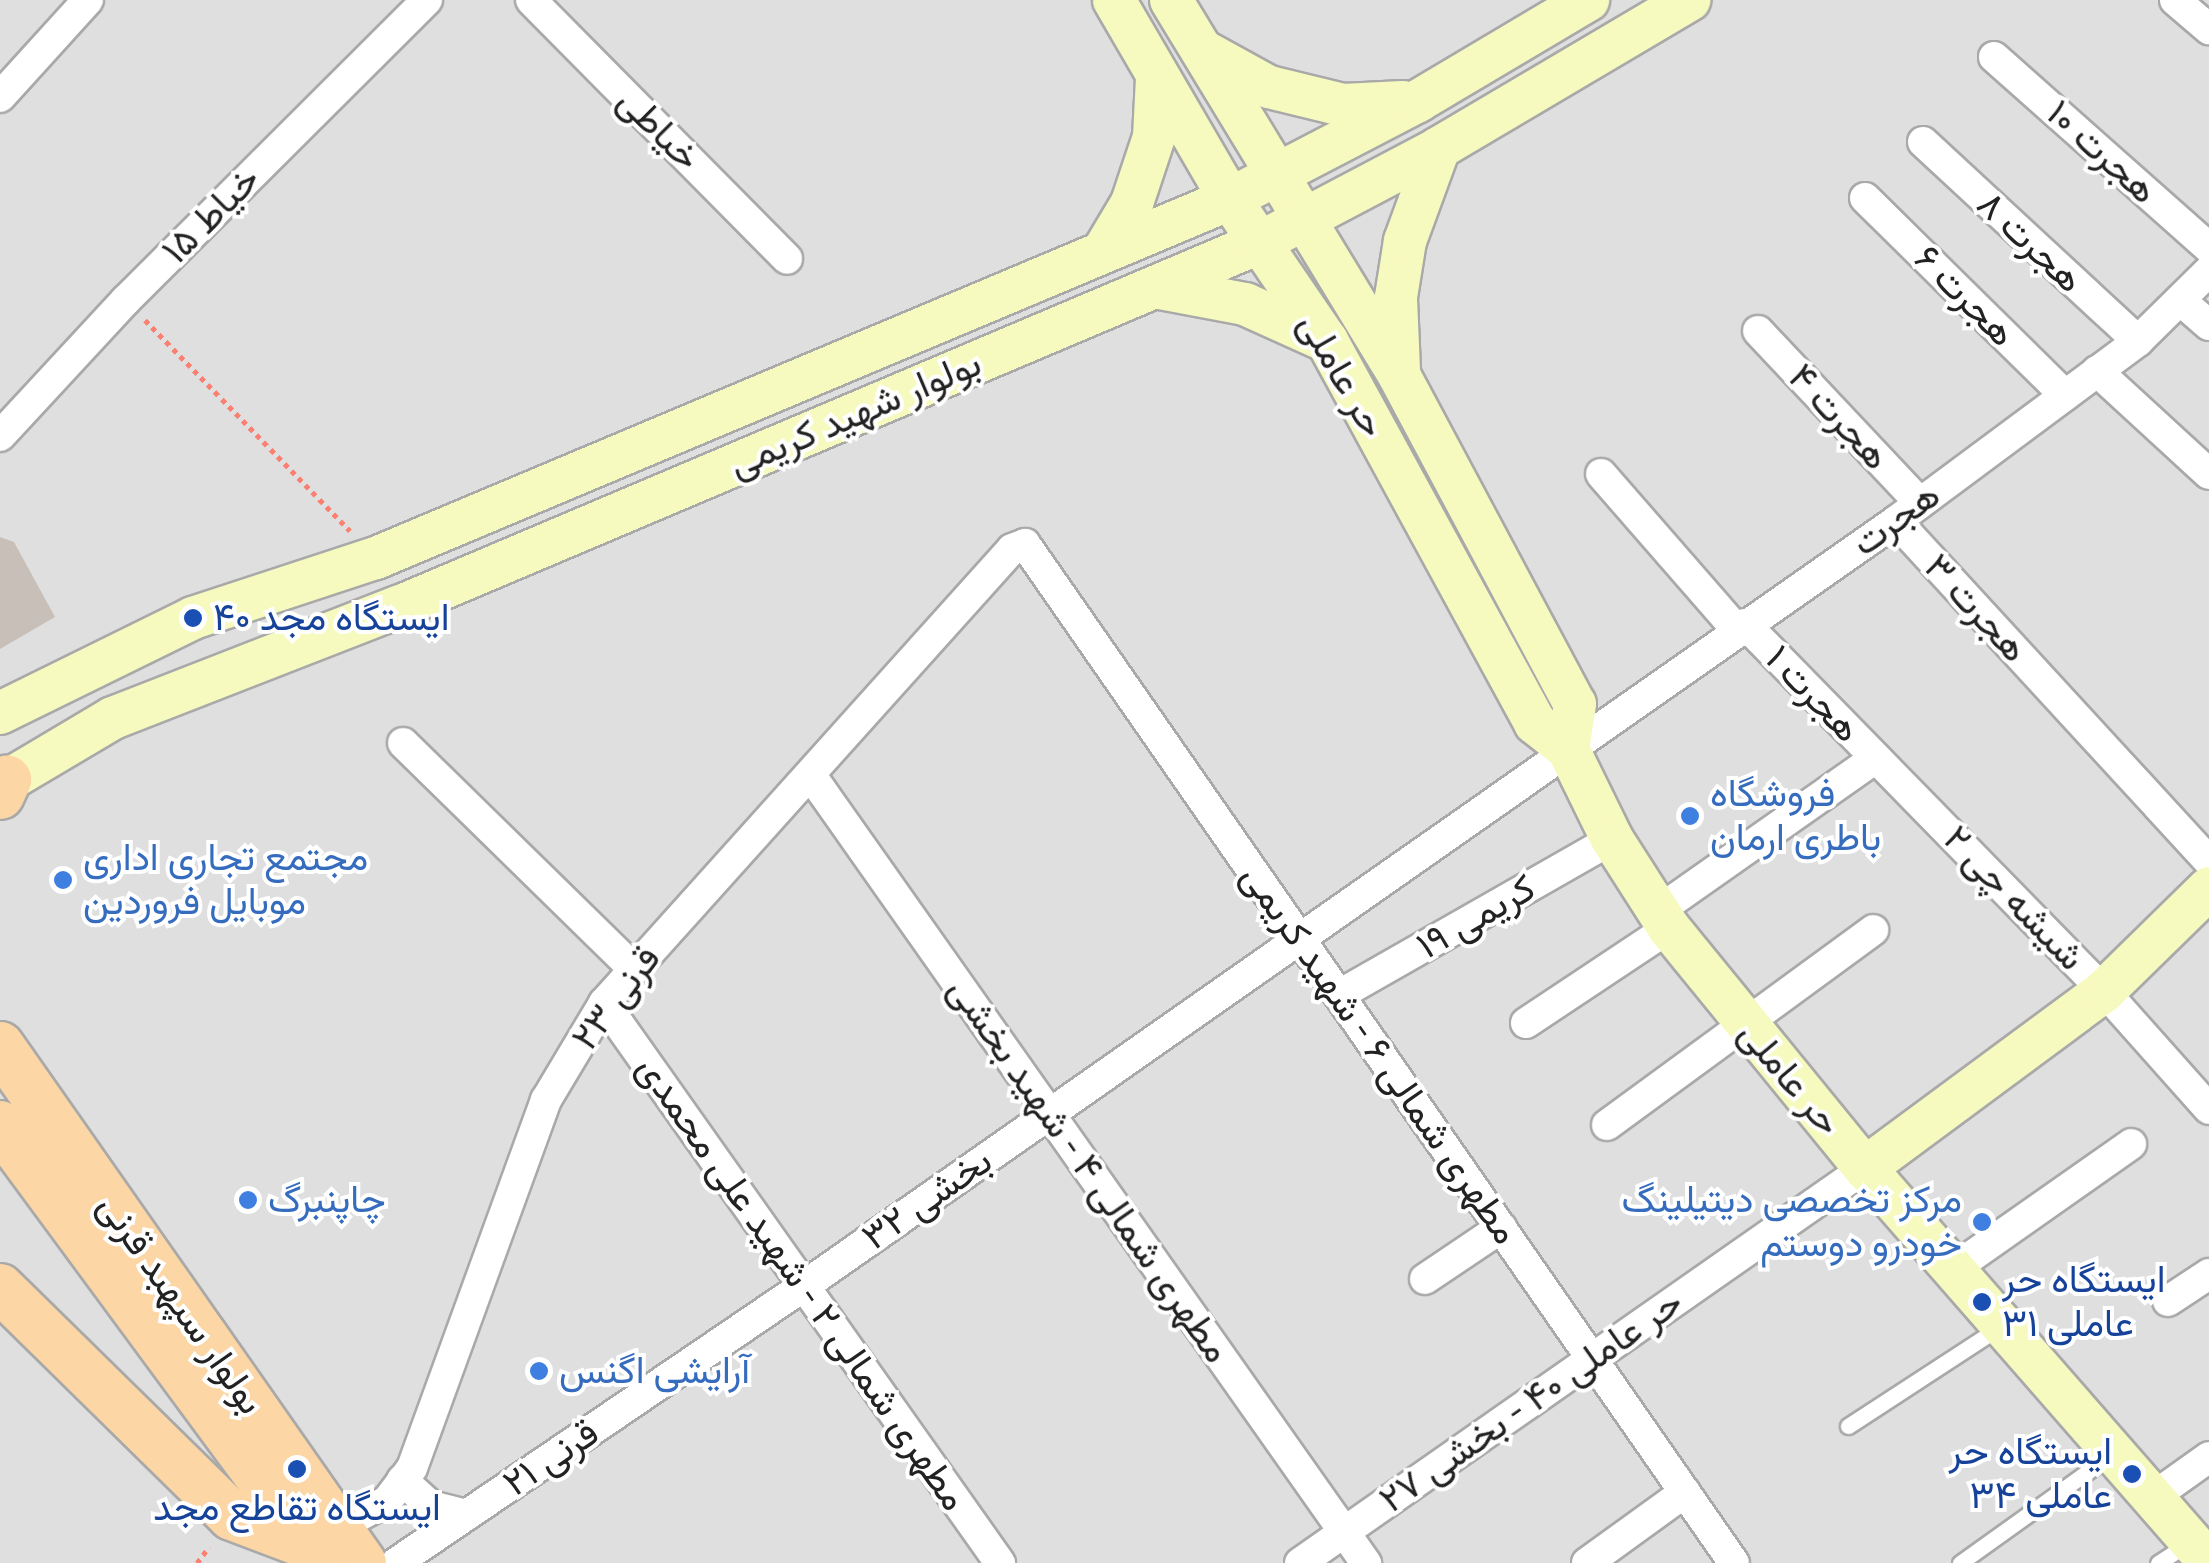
<!DOCTYPE html>
<meta charset="utf-8">
<style>
body{margin:0}
#map{position:relative;width:2209px;height:1563px;overflow:hidden;background:#f2efe9;font-family:Karla,Vazirmatn,sans-serif}
div>[style]{position:absolute}
.residential>*{inset:0;background:#e0dfdf}
.building>*{inset:0;background:#c7bfb8}
.path>*{height:5px;margin-top:-2.5px;transform-origin:0;background:repeating-linear-gradient(90deg,#fa8072 0 5px,transparent 0 10px)}
.roads{filter:drop-shadow(2px 0 #a9a9a9) drop-shadow(-2px 0 #a9a9a9) drop-shadow(0 2px #a9a9a9) drop-shadow(0 -2px #a9a9a9)}
.lane>*{height:15px;margin:-7.5px;padding:0 7.5px;transform-origin:7.5px;border-radius:7.5px;background:#fff}
.street>*{height:30px;margin:-15px;padding:0 15px;transform-origin:15px;border-radius:15px;background:#fff}
.secondary>*{height:42px;margin:-21px;padding:0 21px;transform-origin:21px;border-radius:21px;background:#f7fabf}
.primary>*{height:48px;margin:-24px;padding:0 24px;transform-origin:24px;border-radius:24px;background:#fcd6a4}
.dots>*{width:28px;height:28px;translate:-50% -50%;box-sizing:border-box;border:5px solid #fff;border-radius:50%}
span{translate:-50% -50%;white-space:nowrap;text-align:center;line-height:1.15;-webkit-text-stroke:8px #fff;paint-order:stroke}
.street-label{font-size:38px;color:#222}
.transit-label{font-size:38px;color:#164399}
.left{translate:0 -50%;text-align:left}
.right{translate:-100% -50%;text-align:right}
.shop-label{font-size:38px;color:#366cbe}
</style>
<div id="map">
<div class="residential">
<i style="clip-path:polygon(0 0,2209px 0,2209px 1563px,0 1563px)"></i>
</div>
<div class="building">
<i style="clip-path:polygon(0 537px,14px 542px,55px 617px,0 649px)"></i>
</div>
<div class="path">
<i style="left:145px;top:320px;width:294px;rotate:45.8deg"></i>
<i style="left:197px;top:1563px;width:20px;rotate:-53deg"></i>
</div>
<div class="roads">
<div class="lane">
<i style="left:1848px;top:1426px;width:181px;rotate:-33.1deg"></i>
<i style="left:1960px;top:1563px;width:186px;rotate:-35.6deg"></i>
<i style="left:2158px;top:1563px;width:35px;rotate:-33deg"></i>
</div>
<div class="street">
<i style="left:531px;top:0;width:364px;rotate:45.3deg"></i>
<i style="left:2175px;top:0;width:45px;rotate:40.5deg"></i>
<i style="left:1994px;top:57px;width:288px;rotate:41.6deg"></i>
<i style="left:0;top:97px;width:131px;rotate:-47.8deg"></i>
<i style="left:1923px;top:142px;width:293px;rotate:42.8deg"></i>
<i style="left:1865px;top:198px;width:281px;rotate:44.6deg"></i>
<i style="left:2180px;top:300px;width:38px;rotate:41deg"></i>
<i style="left:1758px;top:331px;width:236px;rotate:46.7deg"></i>
<i style="left:2097px;top:371px;width:152px;rotate:42.6deg"></i>
<i style="left:0;top:436px;width:185px;rotate:-47.2deg"></i>
<i style="left:126px;top:300px;width:425px;rotate:-44.9deg"></i>
<i style="left:1601px;top:474px;width:207px;rotate:48.9deg"></i>
<i style="left:1896px;top:521px;width:462px;rotate:47.4deg"></i>
<i style="left:1745px;top:624px;width:513px;rotate:45.63deg"></i>
<i style="left:2104px;top:991px;width:158px;rotate:48.3deg"></i>
<i style="left:403px;top:743px;width:322px;rotate:44.4deg"></i>
<i style="left:812px;top:777px;width:962px;rotate:54.82deg"></i>
<i style="left:1658px;top:911px;width:266px;rotate:-35.1deg"></i>
<i style="left:1339px;top:995px;width:314px;rotate:-29.7deg"></i>
<i style="left:604px;top:1003px;width:686px;rotate:54.73deg"></i>
<i style="left:1526px;top:1023px;width:172px;rotate:-33.6deg"></i>
<i style="left:1607px;top:1125px;width:330px;rotate:-36.2deg"></i>
<i style="left:1952px;top:1270px;width:219px;rotate:-35.1deg"></i>
<i style="left:1425px;top:1279px;width:92px;rotate:-33.9deg"></i>
<i style="left:2168px;top:1301px;width:49px;rotate:-33.4deg"></i>
<i style="left:402px;top:1480px;width:39px;rotate:42deg"></i>
<i style="left:431px;top:1506px;width:37px;rotate:14deg"></i>
<i style="left:2153px;top:1497px;width:69px;rotate:-35.5deg"></i>
<i style="left:338px;top:1527px;width:55px;rotate:-28deg"></i>
<i style="left:387px;top:1501px;width:41px;rotate:-52.9deg"></i>
<i style="left:412px;top:1468px;width:392px;rotate:-70deg"></i>
<i style="left:546px;top:1100px;width:113px;rotate:-59.1deg"></i>
<i style="left:604px;top:1003px;width:610px;rotate:-48.05deg"></i>
<i style="left:1012px;top:549px;width:14px;rotate:-21deg"></i>
<i style="left:1025px;top:544px;width:1241px;rotate:55.17deg"></i>
<i style="left:396px;top:1563px;width:493px;rotate:-34.2deg"></i>
<i style="left:804px;top:1286px;width:1333px;rotate:-35.01deg"></i>
<i style="left:1896px;top:521px;width:302px;rotate:-36.6deg"></i>
<i style="left:2138px;top:341px;width:100px;rotate:-44.6deg"></i>
<i style="left:1300px;top:1563px;width:689px;rotate:-34.96deg"></i>
<i style="left:1587px;top:1563px;width:121px;rotate:-35.9deg"></i>
</div>
<div class="secondary">
<i style="left:1114px;top:0;width:230px;rotate:59.8deg"></i>
<i style="left:1230px;top:199px;width:172px;rotate:55.7deg"></i>
<i style="left:1327px;top:341px;width:435px;rotate:61.4deg"></i>
<i style="left:1535px;top:723px;width:42px;rotate:38.2deg"></i>
<i style="left:1568px;top:749px;width:100px;rotate:63.9deg"></i>
<i style="left:1612px;top:839px;width:106px;rotate:57.4deg"></i>
<i style="left:1669px;top:928px;width:310px;rotate:50.8deg"></i>
<i style="left:1865px;top:1168px;width:523px;rotate:48.88deg"></i>
<i style="left:1171px;top:0;width:439px;rotate:58.7deg"></i>
<i style="left:1399px;top:375px;width:373px;rotate:61.9deg"></i>
<i style="left:1575px;top:704px;width:46px;rotate:98.8deg"></i>
<i style="left:1205px;top:52px;width:73px;rotate:28.7deg"></i>
<i style="left:1269px;top:87px;width:76px;rotate:13.7deg"></i>
<i style="left:1343px;top:105px;width:60px;rotate:-2.9deg"></i>
<i style="left:1104px;top:250px;width:55px;rotate:-59.2deg"></i>
<i style="left:1132px;top:203px;width:70px;rotate:-71.6deg"></i>
<i style="left:1154px;top:137px;width:59px;rotate:-87.1deg"></i>
<i style="left:1155px;top:287px;width:92px;rotate:10.7deg"></i>
<i style="left:1245px;top:304px;width:90px;rotate:24.3deg"></i>
<i style="left:1399px;top:370px;width:73px;rotate:-92.4deg"></i>
<i style="left:1396px;top:297px;width:57px;rotate:-80.9deg"></i>
<i style="left:1405px;top:241px;width:99px;rotate:-69.9deg"></i>
<i style="left:0;top:713px;width:215px;rotate:-26.2deg"></i>
<i style="left:193px;top:618px;width:193px;rotate:-18.2deg"></i>
<i style="left:376px;top:558px;width:926px;rotate:-22.8deg"></i>
<i style="left:1230px;top:199px;width:212px;rotate:-27.5deg"></i>
<i style="left:1418px;top:101px;width:198px;rotate:-30.7deg"></i>
<i style="left:0;top:785px;width:131px;rotate:-30.7deg"></i>
<i style="left:113px;top:718px;width:309px;rotate:-21.3deg"></i>
<i style="left:401px;top:606px;width:934px;rotate:-22.94deg"></i>
<i style="left:1261px;top:242px;width:201px;rotate:-27.8deg"></i>
<i style="left:1439px;top:148px;width:291px;rotate:-30.6deg"></i>
<i style="left:1865px;top:1168px;width:297px;rotate:-36.5deg"></i>
<i style="left:2104px;top:991px;width:147px;rotate:-44.4deg"></i>
</div>
<div class="primary">
<i style="left:0;top:795px;width:17px;rotate:-65deg"></i>
<i style="left:0;top:1046px;width:631px;rotate:55deg"></i>
<i style="left:0;top:1125px;width:544px;rotate:53.59deg"></i>
<i style="left:0;top:1288px;width:325px;rotate:44.5deg"></i>
<i style="left:232px;top:1516px;width:85px;rotate:20.8deg"></i>
</div>
</div>
<div class="dots">
<i style="left:193px;top:618px;background:#1a4fb4"></i>
<i style="left:1690px;top:816px;background:#3f7fe0"></i>
<i style="left:63px;top:880px;background:#3f7fe0"></i>
<i style="left:248px;top:1200px;background:#3f7fe0"></i>
<i style="left:1982px;top:1222px;background:#3f7fe0"></i>
<i style="left:1982px;top:1302px;background:#1a4fb4"></i>
<i style="left:539px;top:1371px;background:#3f7fe0"></i>
<i style="left:297px;top:1469px;background:#1a4fb4"></i>
<i style="left:2132px;top:1474px;background:#1a4fb4"></i>
</div>
<div class="street-label">
<span style="left:659px;top:129px;rotate:45deg">خیاطی</span>
<span style="left:2102px;top:152px;rotate:42deg">هجرت ۱۰</span>
<span style="left:211px;top:215px;rotate:-45deg">خیاط ۱۵</span>
<span style="left:2030px;top:242px;rotate:43deg">هجرت ۸</span>
<span style="left:1965px;top:296px;rotate:45deg">هجرت ۶</span>
<span style="left:1342px;top:375px;rotate:60deg">حر عاملی</span>
<span style="left:855px;top:414px;rotate:-23deg">بولوار شهید کریمی</span>
<span style="left:1839px;top:417px;rotate:47deg">هجرت ۴</span>
<span style="left:1896px;top:519px;rotate:-36deg">هجرت</span>
<span style="left:1976px;top:608px;rotate:47deg">هجرت ۳</span>
<span style="left:1813px;top:694px;rotate:46deg">هجرت ۱</span>
<span style="left:2014px;top:898px;rotate:46deg">شیشه چی ۲</span>
<span style="left:1476px;top:917px;rotate:-30deg">کریمی ۱۹</span>
<span style="left:616px;top:998px;rotate:-53deg">قرنی ۲۳</span>
<span style="left:1380px;top:1054px;rotate:55deg">مطهری شمالی ۶ - شهید کریمی</span>
<span style="left:1790px;top:1078px;rotate:50deg">حر عاملی</span>
<span style="left:1089px;top:1170px;rotate:55deg">مطهری شمالی ۴ - شهید بخشی</span>
<span style="left:927px;top:1199px;rotate:-35deg">بخشی ۳۲</span>
<span style="left:802px;top:1283px;rotate:55deg">مطهری شمالی ۲ - شهید علی محمدی</span>
<span style="left:181px;top:1304px;rotate:55deg">بولوار سپهبد قرنی</span>
<span style="left:1531px;top:1401px;rotate:-35deg">حر عاملی ۴۰ - بخشی ۲۷</span>
<span style="left:551px;top:1458px;rotate:-34deg">قرنی ۲۱</span>
</div>
<div class="transit-label">
<span class="left" style="left:213px;top:618px">ایستگاه مجد ۴۰</span>
<span class="left" style="left:2002px;top:1302px">ایستگاه حر<br>عاملی ۳۱</span>
<span class="right" style="left:2112px;top:1474px">ایستگاه حر<br>عاملی ۳۴</span>
<span style="left:297px;top:1508px">ایستگاه تقاطع مجد</span>
</div>
<div class="shop-label">
<span class="left" style="left:1710px;top:816px">فروشگاه<br>باطری ارمان</span>
<span class="left" style="left:83px;top:880px">مجتمع تجاری اداری<br>موبایل فروردین</span>
<span class="left" style="left:268px;top:1200px">چاپنبرگ</span>
<span class="right" style="left:1962px;top:1222px">مرکز تخصصی دیتیلینگ<br>خودرو دوستم</span>
<span class="left" style="left:559px;top:1371px">آرایشی اگنس</span>
</div>
</div>
